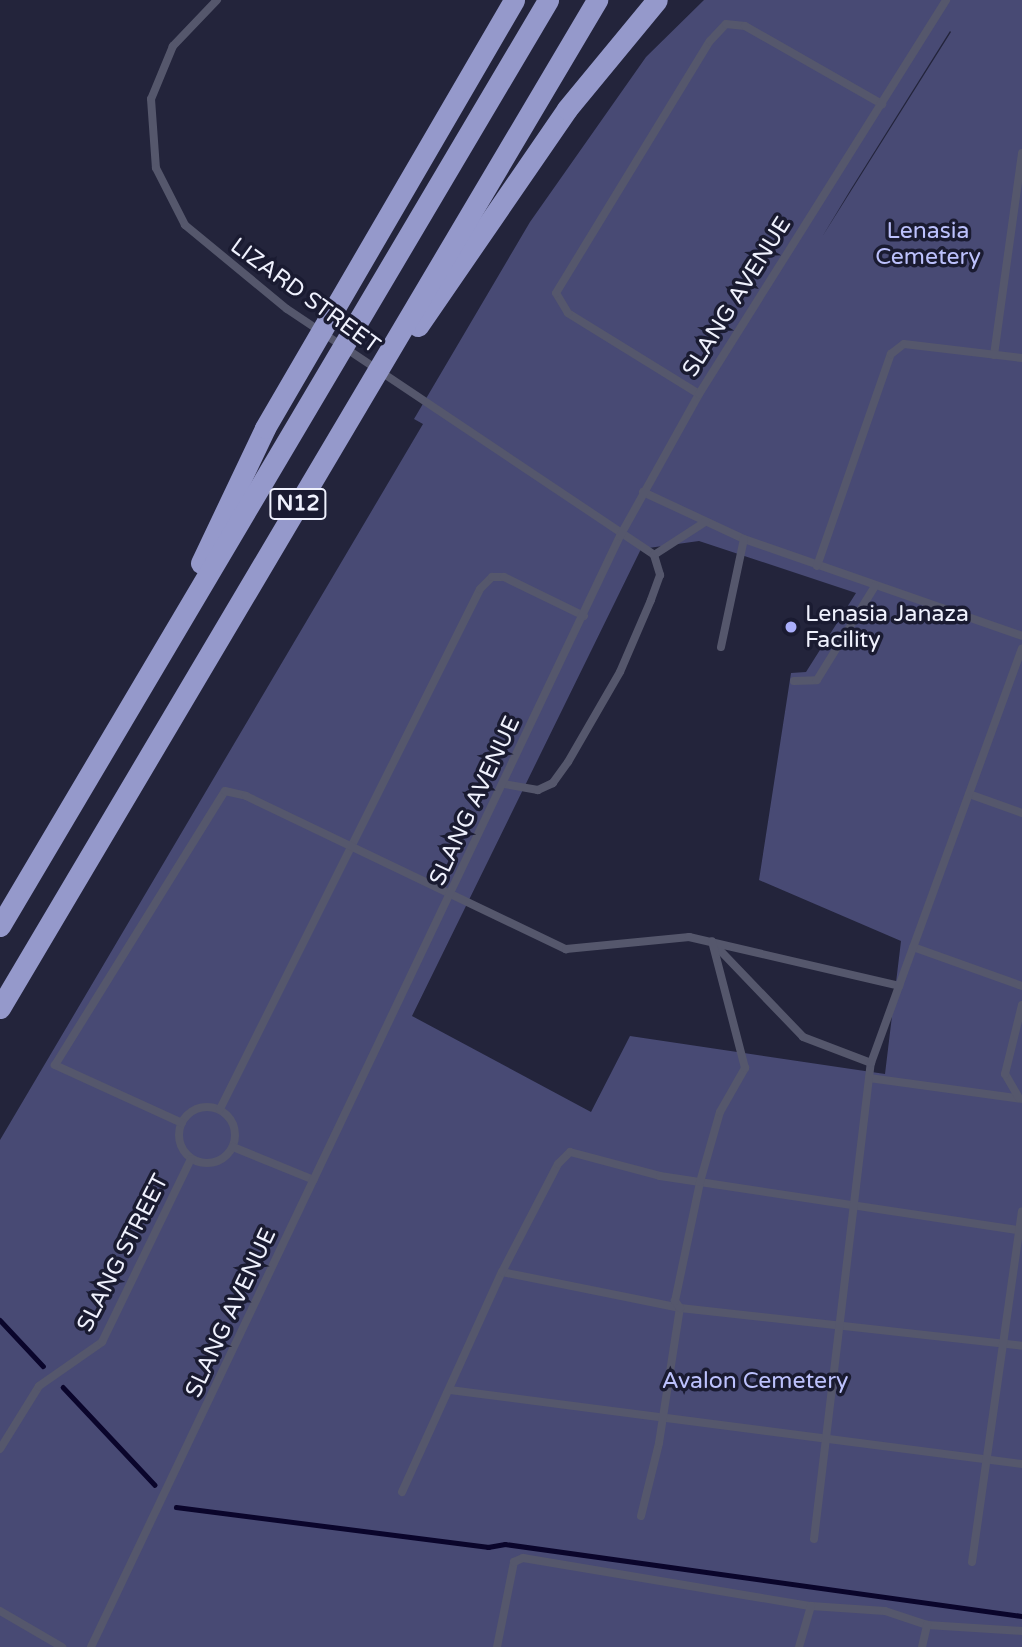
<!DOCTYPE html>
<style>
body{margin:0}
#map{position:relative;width:1022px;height:1647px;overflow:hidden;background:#23243b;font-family:"Varela Round",sans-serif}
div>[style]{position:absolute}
.green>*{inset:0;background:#484a74}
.stream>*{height:4.5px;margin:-2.25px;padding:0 2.25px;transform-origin:2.25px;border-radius:2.25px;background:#0a052b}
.lane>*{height:8px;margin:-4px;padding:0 4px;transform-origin:4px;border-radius:4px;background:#55576c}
.lane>.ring{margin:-4px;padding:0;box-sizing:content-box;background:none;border:8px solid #55576c;border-radius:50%}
.highway>*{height:21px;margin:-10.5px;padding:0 10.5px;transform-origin:10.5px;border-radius:10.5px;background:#9599cb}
.dots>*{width:19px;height:19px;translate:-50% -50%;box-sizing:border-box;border:4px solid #1a1b31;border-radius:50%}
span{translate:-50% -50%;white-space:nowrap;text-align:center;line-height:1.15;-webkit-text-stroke:7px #1a1b31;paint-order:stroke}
.shield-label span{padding:2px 5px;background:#1a1b31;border:2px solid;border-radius:5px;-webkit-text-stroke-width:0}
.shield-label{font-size:21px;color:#eff1fd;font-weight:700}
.park-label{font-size:23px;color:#bcc1fc}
.street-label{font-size:23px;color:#eff1fd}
.poi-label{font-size:23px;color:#eff1fd}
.left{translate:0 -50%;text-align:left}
</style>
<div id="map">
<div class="green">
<i style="clip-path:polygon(evenodd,704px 0,1022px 0,1022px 1647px,0 1647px,0 1140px,423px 424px,414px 419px,530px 222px,646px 57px,704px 0,950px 31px,951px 32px,822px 237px,851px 189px,950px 31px,704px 0,699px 541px,856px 593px,806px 672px,791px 673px,759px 880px,901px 941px,885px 1074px,630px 1036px,591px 1112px,412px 1016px,641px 549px,699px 541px)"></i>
</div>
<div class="stream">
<i style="left:0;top:1320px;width:63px;rotate:46.9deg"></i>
<i style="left:63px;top:1387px;width:134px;rotate:46.8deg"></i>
<i style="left:176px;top:1507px;width:315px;rotate:7.3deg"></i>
<i style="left:488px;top:1547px;width:17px;rotate:-10deg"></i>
<i style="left:505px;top:1544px;width:522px;rotate:7.93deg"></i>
</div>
<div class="lane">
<i style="left:217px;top:0;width:64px;rotate:133.7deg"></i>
<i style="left:173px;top:46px;width:57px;rotate:112.5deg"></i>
<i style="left:151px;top:99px;width:69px;rotate:85.9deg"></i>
<i style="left:156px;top:168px;width:64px;rotate:63deg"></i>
<i style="left:185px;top:225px;width:132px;rotate:39.5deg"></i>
<i style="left:287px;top:309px;width:442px;rotate:33.8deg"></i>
<i style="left:654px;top:555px;width:21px;rotate:73deg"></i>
<i style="left:660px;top:575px;width:27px;rotate:110deg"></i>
<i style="left:651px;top:600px;width:78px;rotate:113.3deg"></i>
<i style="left:620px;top:672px;width:104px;rotate:120deg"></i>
<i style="left:568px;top:762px;width:26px;rotate:126deg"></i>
<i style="left:553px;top:783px;width:17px;rotate:155deg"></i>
<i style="left:538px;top:790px;width:35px;rotate:-170deg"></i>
<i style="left:994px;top:355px;width:204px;rotate:-82.1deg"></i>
<i style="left:699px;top:394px;width:154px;rotate:-148.3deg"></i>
<i style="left:568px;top:313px;width:23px;rotate:-121deg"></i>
<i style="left:556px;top:293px;width:295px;rotate:-58.6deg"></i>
<i style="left:710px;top:41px;width:23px;rotate:-47deg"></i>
<i style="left:726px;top:24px;width:19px;rotate:6deg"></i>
<i style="left:745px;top:26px;width:158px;rotate:29.7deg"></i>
<i style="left:643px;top:492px;width:111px;rotate:25deg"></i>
<i style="left:744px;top:539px;width:294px;rotate:19.2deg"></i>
<i style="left:654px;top:555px;width:61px;rotate:-32.9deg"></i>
<i style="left:817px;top:566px;width:225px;rotate:-70.8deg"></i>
<i style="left:891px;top:354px;width:16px;rotate:-38deg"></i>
<i style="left:904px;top:344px;width:119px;rotate:6.8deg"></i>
<i style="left:721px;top:647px;width:110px;rotate:-78deg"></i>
<i style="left:794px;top:681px;width:23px;rotate:-2deg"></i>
<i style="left:817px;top:680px;width:110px;rotate:-58.3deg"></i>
<i style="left:969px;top:794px;width:56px;rotate:19.7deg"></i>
<i style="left:713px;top:943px;width:130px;rotate:46.2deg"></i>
<i style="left:803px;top:1037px;width:73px;rotate:20.9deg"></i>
<i style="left:913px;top:947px;width:116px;rotate:19.7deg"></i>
<i style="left:869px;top:1078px;width:154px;rotate:7.8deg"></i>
<i style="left:1019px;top:1098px;width:28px;rotate:-120deg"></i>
<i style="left:1005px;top:1074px;width:71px;rotate:-76.2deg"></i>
<i class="ring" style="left:179px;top:1107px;width:48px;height:48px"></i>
<i style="left:220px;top:1109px;width:581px;rotate:-63.43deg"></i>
<i style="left:480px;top:589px;width:17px;rotate:-45deg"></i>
<i style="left:492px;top:577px;width:12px"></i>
<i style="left:504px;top:577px;width:89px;rotate:26deg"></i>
<i style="left:182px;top:1123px;width:140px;rotate:-155.5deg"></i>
<i style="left:55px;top:1065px;width:322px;rotate:-58.2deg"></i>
<i style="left:225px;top:791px;width:22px;rotate:13deg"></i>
<i style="left:246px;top:796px;width:355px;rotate:25.6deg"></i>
<i style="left:566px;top:949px;width:124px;rotate:-5.6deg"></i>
<i style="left:689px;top:937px;width:216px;rotate:13.1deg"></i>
<i style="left:233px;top:1147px;width:87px;rotate:22.2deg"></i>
<i style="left:502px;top:1272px;width:182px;rotate:11.4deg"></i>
<i style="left:680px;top:1308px;width:344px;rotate:6.3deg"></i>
<i style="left:450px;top:1390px;width:577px;rotate:7.37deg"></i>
<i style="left:0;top:1449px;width:74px;rotate:-58.2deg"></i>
<i style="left:39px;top:1386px;width:77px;rotate:-34.9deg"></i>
<i style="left:102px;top:1342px;width:203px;rotate:-64.1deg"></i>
<i style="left:402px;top:1492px;width:242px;rotate:-65.6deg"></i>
<i style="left:502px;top:1272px;width:122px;rotate:-62.6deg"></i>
<i style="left:558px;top:1164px;width:17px;rotate:-45deg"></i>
<i style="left:570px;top:1152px;width:93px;rotate:14.9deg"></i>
<i style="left:660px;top:1176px;width:366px;rotate:8.6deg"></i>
<i style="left:641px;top:1516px;width:75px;rotate:-76.1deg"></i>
<i style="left:659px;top:1443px;width:137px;rotate:-81.2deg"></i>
<i style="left:680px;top:1308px;width:9px;rotate:-126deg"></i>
<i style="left:675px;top:1301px;width:122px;rotate:-78.1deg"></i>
<i style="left:700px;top:1182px;width:73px;rotate:-74.1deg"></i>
<i style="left:720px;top:1112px;width:51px;rotate:-60.4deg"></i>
<i style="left:745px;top:1068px;width:131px;rotate:-104.6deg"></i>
<i style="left:814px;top:1539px;width:479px;rotate:-83.2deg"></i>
<i style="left:871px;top:1063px;width:441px;rotate:-70deg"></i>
<i style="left:972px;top:1562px;width:354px;rotate:-81.9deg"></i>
<i style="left:0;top:1611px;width:72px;rotate:30.1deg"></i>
<i style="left:91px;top:1647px;width:1231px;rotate:-64.54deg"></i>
<i style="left:620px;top:536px;width:162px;rotate:-60.9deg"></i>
<i style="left:699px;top:394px;width:465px;rotate:-57.9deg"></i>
<i style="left:497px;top:1647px;width:87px;rotate:-78.7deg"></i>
<i style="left:514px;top:1562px;width:10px;rotate:-24deg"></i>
<i style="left:523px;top:1558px;width:292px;rotate:9.5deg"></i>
<i style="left:811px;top:1606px;width:74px;rotate:3.9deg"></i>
<i style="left:885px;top:1611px;width:44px;rotate:18.4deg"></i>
<i style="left:927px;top:1625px;width:95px;rotate:3.6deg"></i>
<i style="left:799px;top:1647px;width:43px;rotate:-73.7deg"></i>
<i style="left:922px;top:1647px;width:23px;rotate:-77deg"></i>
</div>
<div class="highway">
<i style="left:418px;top:326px;width:263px;rotate:-55.5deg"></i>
<i style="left:567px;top:109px;width:141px;rotate:-50.5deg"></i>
<i style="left:201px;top:563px;width:149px;rotate:-64.6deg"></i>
<i style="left:265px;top:428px;width:495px;rotate:-59.8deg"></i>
<i style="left:0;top:926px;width:1076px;rotate:-59.38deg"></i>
<i style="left:0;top:1008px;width:1172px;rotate:-59.36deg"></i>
</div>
<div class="dots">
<i style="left:791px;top:627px;background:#aaaffb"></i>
</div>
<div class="shield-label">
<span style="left:298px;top:504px">N12</span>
</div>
<div class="park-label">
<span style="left:928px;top:244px">Lenasia<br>Cemetery</span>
<span style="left:755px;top:1381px">Avalon Cemetery</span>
</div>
<div class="street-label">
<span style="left:305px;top:296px;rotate:36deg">LIZARD STREET</span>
<span style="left:737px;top:297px;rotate:-58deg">SLANG AVENUE</span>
<span style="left:475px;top:801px;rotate:-65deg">SLANG AVENUE</span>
<span style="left:123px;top:1253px;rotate:-63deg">SLANG STREET</span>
<span style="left:231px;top:1313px;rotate:-65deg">SLANG AVENUE</span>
</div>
<div class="poi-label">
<span class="left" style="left:805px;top:627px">Lenasia Janaza<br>Facility</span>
</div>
</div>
